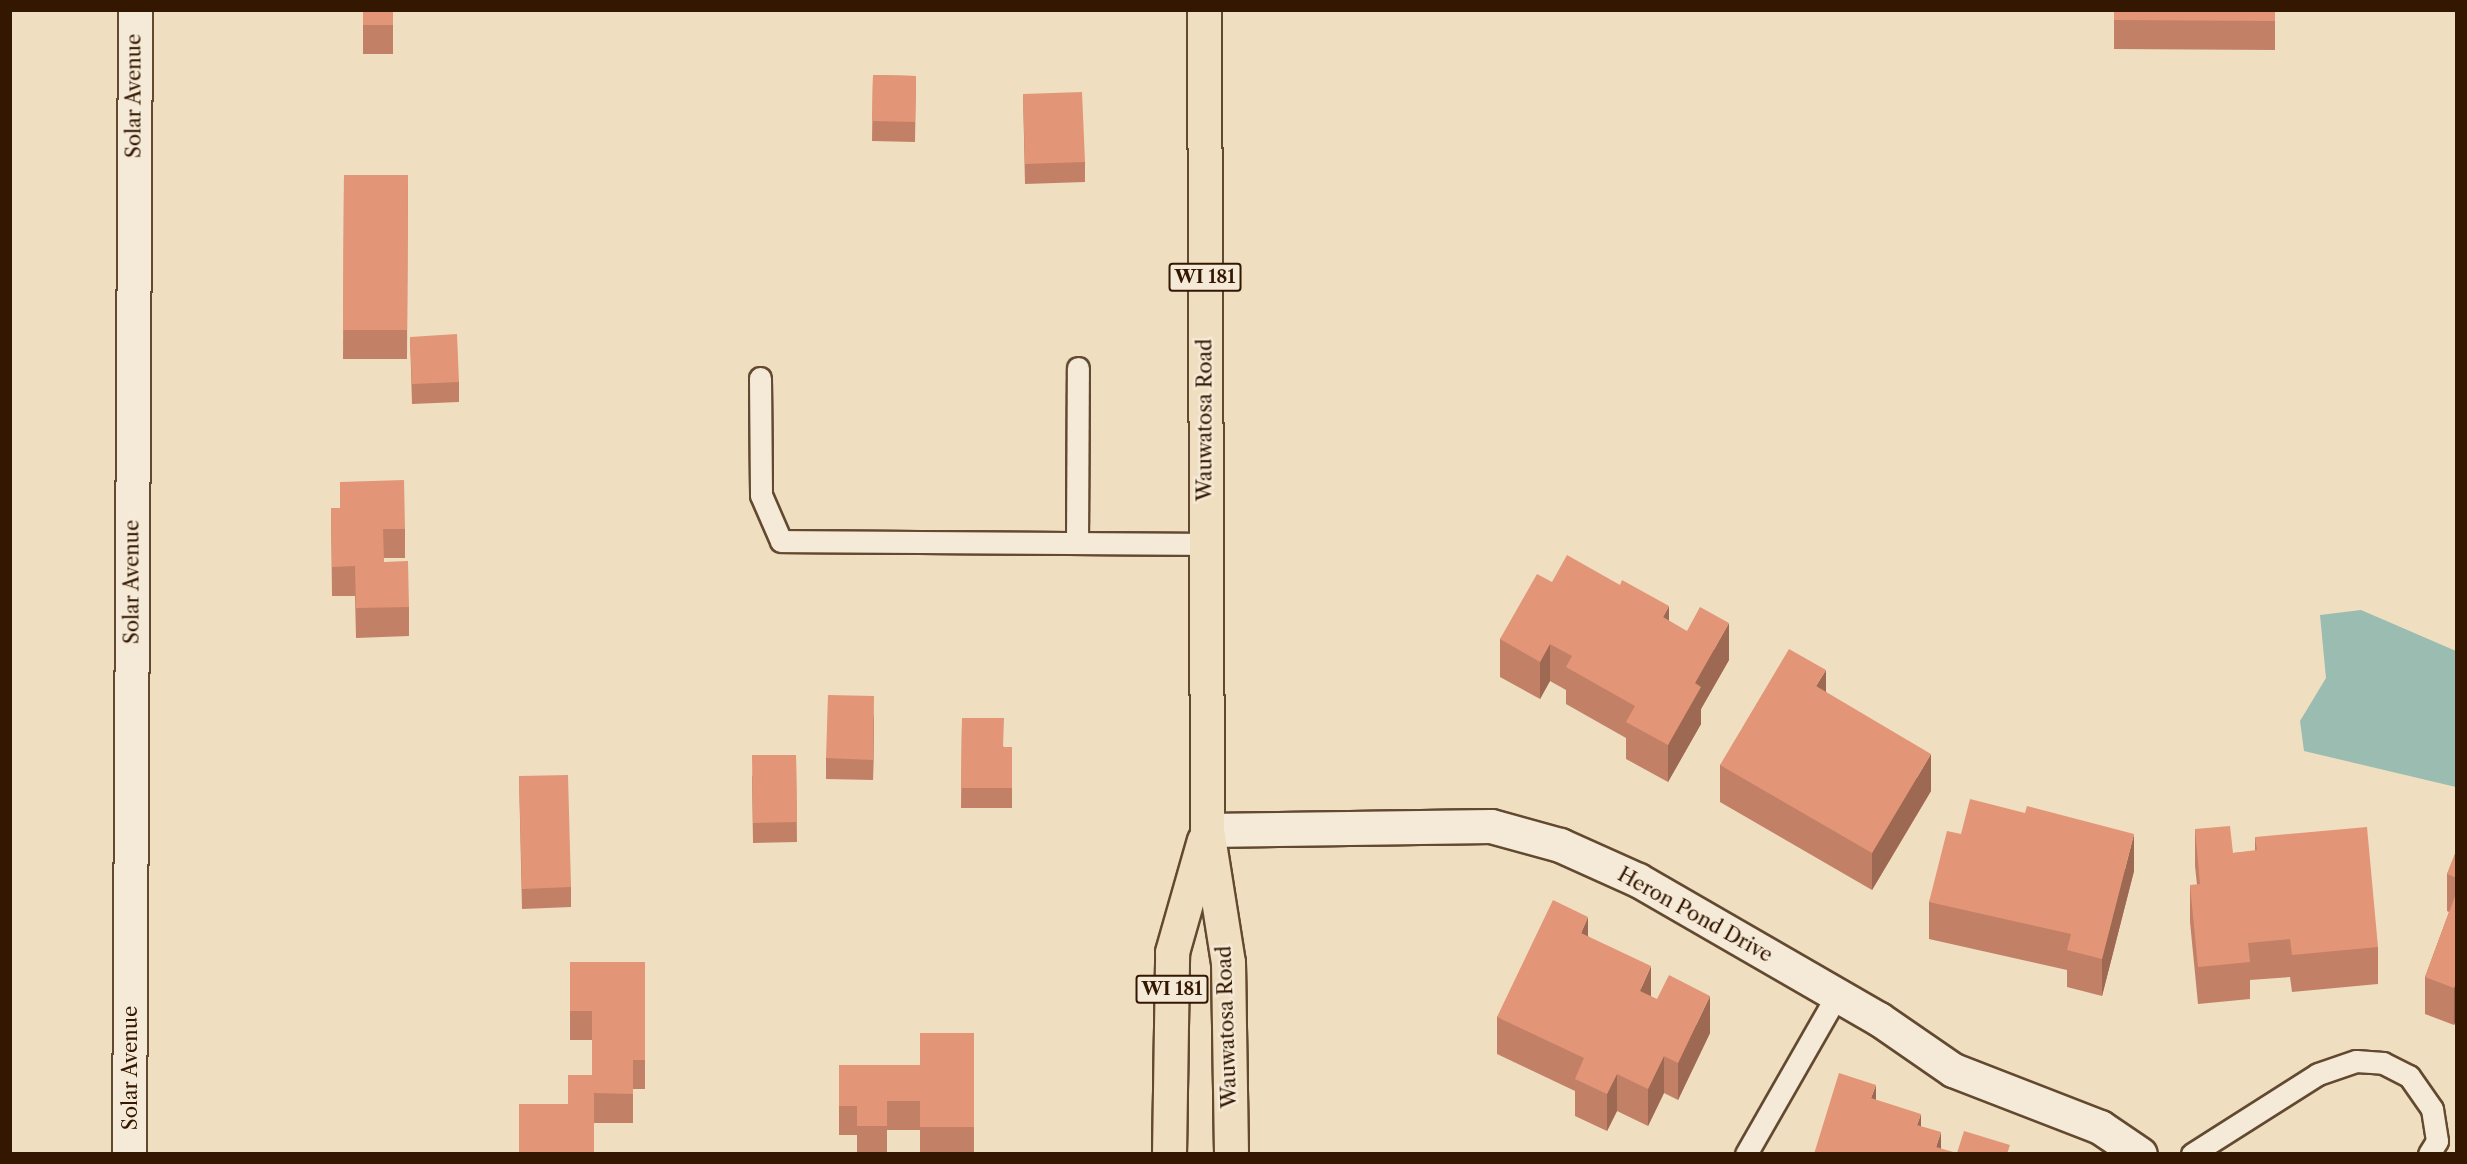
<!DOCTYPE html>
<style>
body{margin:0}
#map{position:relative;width:2467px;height:1164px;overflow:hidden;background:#f0dec1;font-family:"Libre Caslon Text",serif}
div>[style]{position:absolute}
.water>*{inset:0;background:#9abcb1}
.roads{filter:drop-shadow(2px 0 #634930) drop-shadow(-2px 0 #634930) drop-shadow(0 2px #634930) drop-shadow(0 -2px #634930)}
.lane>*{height:21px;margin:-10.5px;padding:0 10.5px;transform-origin:10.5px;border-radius:10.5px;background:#f5ead7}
.street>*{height:33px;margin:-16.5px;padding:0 16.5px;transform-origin:16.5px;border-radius:16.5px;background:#f5ead7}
.primary>*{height:33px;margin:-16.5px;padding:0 16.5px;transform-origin:16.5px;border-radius:16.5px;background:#f0dec1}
.wall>*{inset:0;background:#c28166}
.shaded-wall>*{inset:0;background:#9e6953}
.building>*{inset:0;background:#e29677}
span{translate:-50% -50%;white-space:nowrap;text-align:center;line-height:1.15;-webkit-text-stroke:5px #f5ead7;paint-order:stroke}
.shield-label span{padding:2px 4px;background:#f5ead7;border:2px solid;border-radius:4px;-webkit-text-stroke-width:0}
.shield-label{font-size:18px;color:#341700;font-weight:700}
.street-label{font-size:20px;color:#341700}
.frame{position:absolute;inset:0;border:12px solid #341700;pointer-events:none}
</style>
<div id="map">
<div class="water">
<i style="clip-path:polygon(2361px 610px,2456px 651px,2456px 787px,2304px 751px,2300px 721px,2326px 678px,2320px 615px)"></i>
</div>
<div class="roads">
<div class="lane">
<i style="left:760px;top:378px;width:117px;rotate:89.5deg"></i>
<i style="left:761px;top:495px;width:50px;rotate:66.5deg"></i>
<i style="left:781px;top:541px;width:425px;rotate:0.4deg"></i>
<i style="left:1077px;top:543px;width:175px;rotate:-89.7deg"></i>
<i style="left:1746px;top:1154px;width:183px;rotate:-60.2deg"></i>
<i style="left:2192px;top:1154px;width:149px;rotate:-32.4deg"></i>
<i style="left:2318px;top:1074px;width:40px;rotate:-18.9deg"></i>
<i style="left:2356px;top:1061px;width:27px;rotate:4deg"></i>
<i style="left:2383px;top:1063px;width:29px;rotate:27deg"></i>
<i style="left:2409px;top:1076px;width:40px;rotate:55.1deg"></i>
<i style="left:2432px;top:1109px;width:32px;rotate:81deg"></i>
<i style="left:2437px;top:1141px;width:15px;rotate:122deg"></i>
</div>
<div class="street">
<i style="left:1207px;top:830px;width:284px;rotate:-0.8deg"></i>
<i style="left:1491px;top:826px;width:72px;rotate:15.4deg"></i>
<i style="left:1560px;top:845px;width:85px;rotate:24.2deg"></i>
<i style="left:1638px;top:880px;width:278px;rotate:30deg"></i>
<i style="left:1879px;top:1019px;width:90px;rotate:34.6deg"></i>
<i style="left:1953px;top:1070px;width:158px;rotate:21.2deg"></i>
<i style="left:2100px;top:1127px;width:48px;rotate:34deg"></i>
<i style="left:129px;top:1154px;width:1144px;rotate:-89.7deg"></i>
</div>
<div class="primary">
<i style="left:1204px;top:10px;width:820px;rotate:89.79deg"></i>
<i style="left:1207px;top:830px;width:134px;rotate:81deg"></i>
<i style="left:1228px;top:962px;width:192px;rotate:89.1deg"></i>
<i style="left:1169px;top:1154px;width:202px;rotate:-89.1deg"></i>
<i style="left:1172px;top:952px;width:116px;rotate:-74.1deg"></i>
</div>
</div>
<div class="wall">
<i style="clip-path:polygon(363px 10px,393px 10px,393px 54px,363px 54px)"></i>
<i style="clip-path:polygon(2114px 10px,2275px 10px,2275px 50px,2114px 49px)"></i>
<i style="clip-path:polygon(873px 75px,916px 76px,915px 142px,872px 141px)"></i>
<i style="clip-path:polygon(1023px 94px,1085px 162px,1085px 182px,1025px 184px)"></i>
<i style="clip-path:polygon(344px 175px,408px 175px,407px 359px,343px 359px)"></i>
<i style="clip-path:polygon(410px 337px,459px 382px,459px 402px,412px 404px)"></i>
<i style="clip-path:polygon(331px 508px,405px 529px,405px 558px,384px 558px,384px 562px,409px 607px,409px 636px,356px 638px,355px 596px,332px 596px)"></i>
<i style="clip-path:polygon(1552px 582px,1669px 621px,1729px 660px,1701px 709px,1701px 724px,1668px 782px,1626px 759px,1626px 738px,1566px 704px,1566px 690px,1550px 681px,1540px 699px,1500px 677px,1500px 639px)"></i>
<i style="clip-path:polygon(1826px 692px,1931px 791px,1872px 890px,1720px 802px,1720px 765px)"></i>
<i style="clip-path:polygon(874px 716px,873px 780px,826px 779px,826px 758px)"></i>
<i style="clip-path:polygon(962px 718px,1004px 747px,1012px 747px,1012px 808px,961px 808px)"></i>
<i style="clip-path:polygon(796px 755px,797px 842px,753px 843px,752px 776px)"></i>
<i style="clip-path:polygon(519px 776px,571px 887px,571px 907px,522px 909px)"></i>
<i style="clip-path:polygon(2195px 829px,2233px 853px,2255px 851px,2255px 837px,2378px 947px,2378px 984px,2292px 992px,2290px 977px,2250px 980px,2250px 999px,2198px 1004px,2190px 922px,2190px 885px,2197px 885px,2195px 866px)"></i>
<i style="clip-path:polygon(1961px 834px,2134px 871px,2102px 996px,2067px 987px,2067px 970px,1929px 939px,1929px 902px)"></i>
<i style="clip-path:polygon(2457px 849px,2457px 1017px,2454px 1025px,2425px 1014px,2425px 977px,2449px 912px,2447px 911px,2447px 874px)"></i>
<i style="clip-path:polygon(1588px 936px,1651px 997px,1710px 1033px,1678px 1100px,1664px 1093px,1648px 1126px,1617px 1111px,1607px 1131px,1575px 1116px,1575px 1091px,1497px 1054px,1497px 1017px)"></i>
<i style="clip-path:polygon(570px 962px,645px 962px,645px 1089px,633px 1089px,633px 1123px,594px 1123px,592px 1075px,592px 1040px,570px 1040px)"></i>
<i style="clip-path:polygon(974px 1033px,974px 1154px,920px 1154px,920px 1130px,887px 1130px,887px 1154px,857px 1154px,857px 1135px,839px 1135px,839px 1065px,920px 1065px)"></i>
</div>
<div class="shaded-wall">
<i style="clip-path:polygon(1669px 606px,1669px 643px,1663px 617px)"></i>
<i style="clip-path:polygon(1729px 623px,1729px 660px,1701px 709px,1701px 724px,1668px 782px,1668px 745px,1695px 683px)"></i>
<i style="clip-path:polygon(1550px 644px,1550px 681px,1540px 699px,1540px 662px)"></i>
<i style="clip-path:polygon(1826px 670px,1826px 707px,1816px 686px)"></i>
<i style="clip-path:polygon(874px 696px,874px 716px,873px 780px,873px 760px)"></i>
<i style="clip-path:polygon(1931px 754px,1931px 791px,1872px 890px,1872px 853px)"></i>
<i style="clip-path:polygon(2134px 834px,2134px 871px,2102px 996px,2102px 959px)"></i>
<i style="clip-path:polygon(1588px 917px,1588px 954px,1581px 933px)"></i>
<i style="clip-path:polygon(1651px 966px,1651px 1003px,1640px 991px)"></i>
<i style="clip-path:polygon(2457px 980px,2457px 1017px,2454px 1025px,2454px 988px)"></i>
<i style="clip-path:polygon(1710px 996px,1710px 1033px,1678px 1100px,1678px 1063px)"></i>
<i style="clip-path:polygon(1664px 1056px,1664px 1093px,1648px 1126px,1648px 1089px)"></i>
<i style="clip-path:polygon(1617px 1074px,1617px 1111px,1607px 1131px,1607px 1094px)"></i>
<i style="clip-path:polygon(1876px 1085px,1876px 1122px,1871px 1098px)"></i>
<i style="clip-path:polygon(1921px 1114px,1921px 1151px,1917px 1125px)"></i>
<i style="clip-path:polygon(1941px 1132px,1941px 1154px,1936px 1147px)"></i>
</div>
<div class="building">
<i style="clip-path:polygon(363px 10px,393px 10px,393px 25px,363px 25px)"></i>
<i style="clip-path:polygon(2114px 10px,2275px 10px,2275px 21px,2114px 20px)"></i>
<i style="clip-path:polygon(873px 75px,916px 76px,915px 122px,872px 121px)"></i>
<i style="clip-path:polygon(1082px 92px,1085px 162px,1025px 164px,1023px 94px)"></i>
<i style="clip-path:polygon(344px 175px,408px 175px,407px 330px,343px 330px)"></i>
<i style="clip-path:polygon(457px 334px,459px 382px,412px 384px,410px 337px)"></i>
<i style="clip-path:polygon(404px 480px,405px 529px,383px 529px,384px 562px,408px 561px,409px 607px,356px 608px,355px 566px,332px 567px,331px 508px,340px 508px,340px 482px)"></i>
<i style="clip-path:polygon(1567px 555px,1620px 585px,1622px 580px,1669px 606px,1663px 617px,1687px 631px,1700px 607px,1729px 623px,1695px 683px,1701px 687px,1668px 745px,1626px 722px,1635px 706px,1566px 667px,1572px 656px,1550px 644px,1540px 662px,1500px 639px,1537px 574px,1552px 582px)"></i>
<i style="clip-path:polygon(1789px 649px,1826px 670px,1816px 686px,1931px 754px,1872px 853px,1720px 765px)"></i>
<i style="clip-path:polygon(828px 695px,874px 696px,873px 760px,826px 758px)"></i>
<i style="clip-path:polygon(962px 718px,1004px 718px,1003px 747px,1012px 747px,1012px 788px,961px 788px)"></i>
<i style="clip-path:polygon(752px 755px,796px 755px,797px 822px,753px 823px)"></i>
<i style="clip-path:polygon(568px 775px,571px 887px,522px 889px,519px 776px)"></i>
<i style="clip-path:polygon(1970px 799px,2025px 813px,2027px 806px,2134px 834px,2102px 959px,2067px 950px,2071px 934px,1929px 902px,1947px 831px,1961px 834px)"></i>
<i style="clip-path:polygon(2230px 826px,2233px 853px,2257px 850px,2255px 837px,2367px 827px,2378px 947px,2292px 955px,2290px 939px,2248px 943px,2250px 962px,2198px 967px,2190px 885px,2200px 884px,2195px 829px)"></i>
<i style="clip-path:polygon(2457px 849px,2457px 878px,2447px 874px)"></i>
<i style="clip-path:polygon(2457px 891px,2457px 980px,2454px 988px,2425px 977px)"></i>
<i style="clip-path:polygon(1553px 900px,1588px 917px,1581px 933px,1651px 966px,1640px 991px,1657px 999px,1669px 975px,1710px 996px,1678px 1063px,1664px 1056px,1648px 1089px,1617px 1074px,1607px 1094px,1575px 1079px,1584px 1058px,1497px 1017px)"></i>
<i style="clip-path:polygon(570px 962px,645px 962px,645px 1060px,633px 1060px,633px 1094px,594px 1093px,594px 1154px,519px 1154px,519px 1104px,568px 1104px,568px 1075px,592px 1075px,592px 1011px,570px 1011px)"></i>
<i style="clip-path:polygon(920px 1033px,974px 1033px,974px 1127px,920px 1127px,920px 1101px,887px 1101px,887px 1126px,857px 1126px,857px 1106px,839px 1106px,839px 1065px,920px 1065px)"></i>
<i style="clip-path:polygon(1839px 1073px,1876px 1085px,1871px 1098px,1921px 1114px,1917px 1125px,1941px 1132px,1936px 1147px,1957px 1153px,1964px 1131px,2010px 1145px,2007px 1154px,1814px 1154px)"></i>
</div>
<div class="shield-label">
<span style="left:1205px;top:277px">WI 181</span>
<span style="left:1172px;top:989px">WI 181</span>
</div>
<div class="street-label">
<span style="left:134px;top:96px;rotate:-90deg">Solar Avenue</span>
<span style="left:1205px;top:420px;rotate:-90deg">Wauwatosa Road</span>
<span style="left:132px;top:582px;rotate:-90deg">Solar Avenue</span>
<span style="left:1695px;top:915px;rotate:29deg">Heron Pond Drive</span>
<span style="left:1227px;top:1027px;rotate:-92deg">Wauwatosa Road</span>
<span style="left:130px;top:1068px;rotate:-90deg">Solar Avenue</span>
</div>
<div class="frame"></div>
</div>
